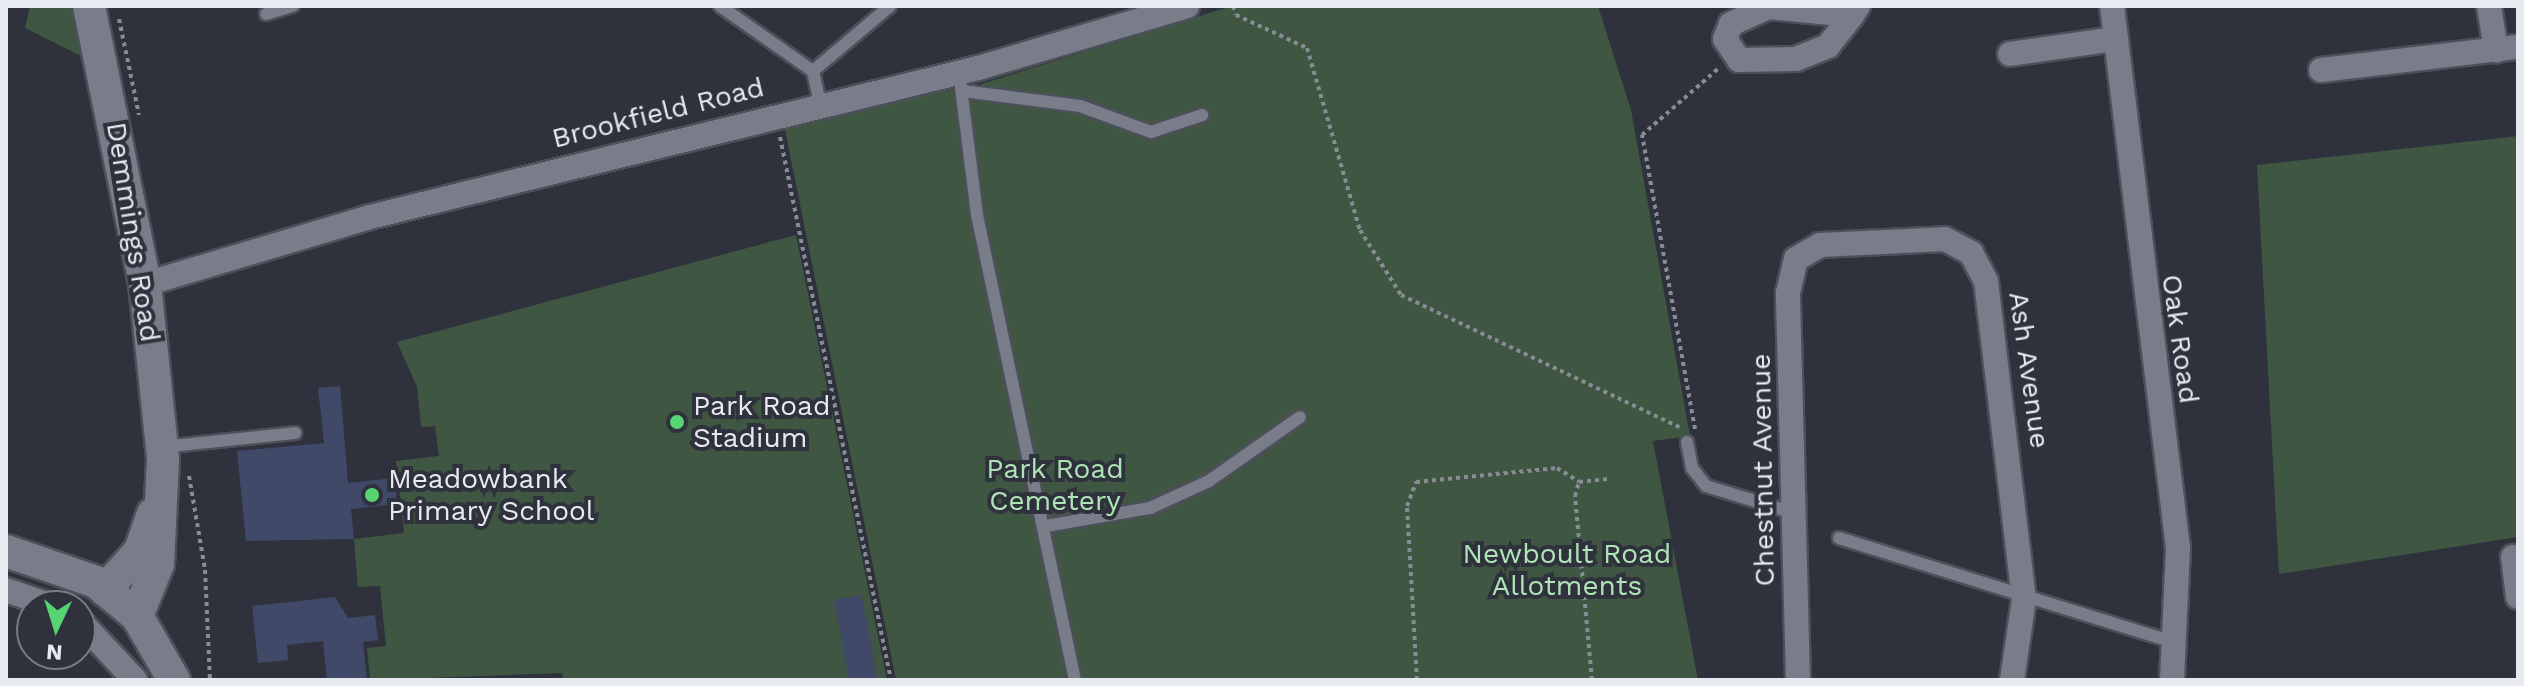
<!DOCTYPE html>
<style>
body{margin:0}
#map{position:relative;width:2524px;height:686px;overflow:hidden;background:#2f323d;font-family:"Work Sans",sans-serif}
div>[style]{position:absolute}
.green>*{inset:0;background:#3f5642}
.building>*{inset:0;background:#414969}
.path>*{height:4px;margin-top:-2px;transform-origin:0;background:repeating-linear-gradient(90deg,#898c95 0 4px,transparent 0 8px)}
.roads{filter:drop-shadow(2px 0 #4d5059) drop-shadow(-2px 0 #4d5059) drop-shadow(0 2px #4d5059) drop-shadow(0 -2px #4d5059)}
.lane>*{height:12px;margin:-6px;padding:0 6px;transform-origin:6px;border-radius:6px;background:#797d8a}
.street>*{height:24px;margin:-12px;padding:0 12px;transform-origin:12px;border-radius:12px;background:#797d8a}
.secondary>*{height:32px;margin:-16px;padding:0 16px;transform-origin:16px;border-radius:16px;background:#797d8a}
.dots>*{width:22px;height:22px;translate:-50% -50%;box-sizing:border-box;border:4px solid #2f323d;border-radius:50%}
span{translate:-50% -50%;white-space:nowrap;text-align:center;line-height:1.15;-webkit-text-stroke:8px #2f323d;paint-order:stroke}
.street-label{font-size:28px;color:#e8eaf1}
.poi-label{font-size:28px;color:#e8eaf1}
.left{translate:0 -50%;text-align:left}
.park-label{font-size:28px;color:#afe4b5}
.frame{position:absolute;inset:0;border:8px solid #e8eaf1;pointer-events:none}
.north{position:absolute;left:16px;top:590px;width:80px;height:80px;box-sizing:border-box;background:#2f323d;border:2px solid #797c85;border-radius:50%;rotate:184deg;font-size:22px;font-weight:700;line-height:32px;text-align:center;color:#e8eaf1}
.north::after{content:'';display:block;margin:auto;width:28px;height:36px;background:#55d672;clip-path:polygon(50% 0,100% 100%,50% 72%,0 100%)}
</style>
<div id="map">
<div class="green">
<i style="clip-path:polygon(30px 6px,89px 6px,103px 67px,25px 28px)"></i>
<i style="clip-path:polygon(1232px 6px,1598px 6px,1631px 110px,1690px 436px,1653px 441px,1698px 680px,896px 680px,784px 125px,954px 89px,957px 100px,983px 96px,981px 84px)"></i>
<i style="clip-path:polygon(2518px 136px,2518px 537px,2279px 574px,2257px 165px)"></i>
<i style="clip-path:polygon(796px 235px,887px 680px,563px 680px,562px 673px,370px 680px,367px 648px,386px 646px,380px 586px,358px 587px,354px 539px,404px 533px,396px 461px,439px 456px,435px 426px,421px 427px,417px 387px,397px 342px)"></i>
</div>
<div class="building">
<i style="clip-path:polygon(340px 386px,348px 483px,395px 478px,397px 504px,351px 509px,354px 539px,246px 541px,237px 451px,324px 443px,318px 388px)"></i>
<i style="clip-path:polygon(861px 595px,868px 626px,877px 680px,849px 680px,834px 600px)"></i>
<i style="clip-path:polygon(335px 597px,348px 618px,375px 615px,378px 640px,363px 642px,367px 680px,327px 680px,323px 641px,287px 645px,288px 660px,258px 663px,252px 606px)"></i>
</div>
<div class="path">
<i style="left:1233px;top:6px;width:9px;rotate:72deg"></i>
<i style="left:1236px;top:15px;width:78px;rotate:24.9deg"></i>
<i style="left:1307px;top:48px;width:190px;rotate:73.8deg"></i>
<i style="left:1360px;top:230px;width:77px;rotate:57.8deg"></i>
<i style="left:1401px;top:295px;width:310px;rotate:25.4deg"></i>
<i style="left:119px;top:19px;width:98px;rotate:78.2deg"></i>
<i style="left:780px;top:137px;width:554px;rotate:78.45deg"></i>
<i style="left:1695px;top:429px;width:299px;rotate:-100.2deg"></i>
<i style="left:1642px;top:135px;width:102px;rotate:-41deg"></i>
<i style="left:189px;top:476px;width:95px;rotate:80.3deg"></i>
<i style="left:205px;top:570px;width:110px;rotate:87.4deg"></i>
<i style="left:1417px;top:680px;width:174px;rotate:-93.3deg"></i>
<i style="left:1407px;top:506px;width:26px;rotate:-69deg"></i>
<i style="left:1416px;top:482px;width:142px;rotate:-5.7deg"></i>
<i style="left:1557px;top:468px;width:26px;rotate:32deg"></i>
<i style="left:1592px;top:680px;width:185px;rotate:-95.3deg"></i>
<i style="left:1575px;top:496px;width:15px;rotate:-74deg"></i>
<i style="left:1579px;top:482px;width:30px;rotate:-6deg"></i>
</div>
<div class="roads">
<div class="lane">
<i style="left:720px;top:6px;width:113px;rotate:35deg"></i>
<i style="left:266px;top:14px;width:28px;rotate:-17deg"></i>
<i style="left:959px;top:72px;width:144px;rotate:82.8deg"></i>
<i style="left:977px;top:215px;width:475px;rotate:78.1deg"></i>
<i style="left:963px;top:91px;width:118px;rotate:7.3deg"></i>
<i style="left:1080px;top:106px;width:76px;rotate:20.1deg"></i>
<i style="left:1151px;top:132px;width:54px;rotate:-18.4deg"></i>
<i style="left:820px;top:104px;width:34px;rotate:-102deg"></i>
<i style="left:813px;top:71px;width:101px;rotate:-40.2deg"></i>
<i style="left:1687px;top:442px;width:26px;rotate:79deg"></i>
<i style="left:1692px;top:468px;width:23px;rotate:52deg"></i>
<i style="left:1706px;top:486px;width:92px;rotate:17.1deg"></i>
<i style="left:162px;top:447px;width:134px;rotate:-6deg"></i>
<i style="left:1046px;top:526px;width:106px;rotate:-9.8deg"></i>
<i style="left:1150px;top:508px;width:65px;rotate:-24.6deg"></i>
<i style="left:1209px;top:481px;width:111px;rotate:-35.1deg"></i>
<i style="left:1839px;top:538px;width:354px;rotate:17.3deg"></i>
</div>
<div class="street">
<i style="left:2112px;top:6px;width:546px;rotate:83.06deg"></i>
<i style="left:2178px;top:548px;width:132px;rotate:92.6deg"></i>
<i style="left:2489px;top:6px;width:45px;rotate:81deg"></i>
<i style="left:1852px;top:15px;width:84px;rotate:-174.6deg"></i>
<i style="left:1768px;top:7px;width:41px;rotate:155.3deg"></i>
<i style="left:1731px;top:24px;width:16px;rotate:112deg"></i>
<i style="left:1725px;top:39px;width:25px;rotate:56deg"></i>
<i style="left:1739px;top:60px;width:57px;rotate:-1deg"></i>
<i style="left:1796px;top:59px;width:35px;rotate:-22deg"></i>
<i style="left:1828px;top:46px;width:39px;rotate:-52deg"></i>
<i style="left:1852px;top:15px;width:11px;rotate:-56deg"></i>
<i style="left:2010px;top:54px;width:107px;rotate:-8.1deg"></i>
<i style="left:2321px;top:70px;width:198px;rotate:-6.7deg"></i>
<i style="left:145px;top:284px;width:235px;rotate:-16.6deg"></i>
<i style="left:370px;top:217px;width:626px;rotate:-13.77deg"></i>
<i style="left:978px;top:68px;width:218px;rotate:-16.5deg"></i>
<i style="left:2513px;top:557px;width:40px;rotate:82.9deg"></i>
<i style="left:6px;top:590px;width:49px;rotate:19.2deg"></i>
<i style="left:80px;top:621px;width:81px;rotate:47deg"></i>
<i style="left:1798px;top:680px;width:387px;rotate:-91.5deg"></i>
<i style="left:1788px;top:293px;width:35px;rotate:-77deg"></i>
<i style="left:1796px;top:259px;width:28px;rotate:-30deg"></i>
<i style="left:1820px;top:245px;width:125px;rotate:-2.7deg"></i>
<i style="left:1945px;top:239px;width:30px;rotate:28deg"></i>
<i style="left:1971px;top:253px;width:32px;rotate:62deg"></i>
<i style="left:1986px;top:281px;width:320px;rotate:83.2deg"></i>
<i style="left:2024px;top:599px;width:82px;rotate:98.4deg"></i>
</div>
<div class="secondary">
<i style="left:89px;top:6px;width:284px;rotate:78.6deg"></i>
<i style="left:145px;top:284px;width:176px;rotate:84.1deg"></i>
<i style="left:163px;top:459px;width:105px;rotate:92.7deg"></i>
<i style="left:158px;top:564px;width:56px;rotate:112deg"></i>
<i style="left:6px;top:551px;width:95px;rotate:19deg"></i>
<i style="left:96px;top:582px;width:53px;rotate:39.7deg"></i>
<i style="left:137px;top:616px;width:74px;rotate:60deg"></i>
<i style="left:105px;top:590px;width:52px;rotate:-48.1deg"></i>
<i style="left:140px;top:551px;width:39px;rotate:-71deg"></i>
</div>
</div>
<div class="dots">
<i style="left:677px;top:422px;background:#55d672"></i>
<i style="left:372px;top:495px;background:#55d672"></i>
</div>
<div class="street-label">
<span style="left:658px;top:113px;rotate:-14deg">Brookfield Road</span>
<span style="left:133px;top:232px;rotate:81deg">Demmings Road</span>
<span style="left:2180px;top:339px;rotate:82deg">Oak Road</span>
<span style="left:2029px;top:370px;rotate:82deg">Ash Avenue</span>
<span style="left:1763px;top:470px;rotate:-91deg">Chestnut Avenue</span>
</div>
<div class="poi-label">
<span class="left" style="left:693px;top:422px">Park Road<br>Stadium</span>
<span class="left" style="left:388px;top:495px">Meadowbank<br>Primary School</span>
</div>
<div class="park-label">
<span style="left:1055px;top:485px">Park Road<br>Cemetery</span>
<span style="left:1567px;top:570px">Newboult Road<br>Allotments</span>
</div>
<div class="frame"></div>
<div class="north">N</div>
</div>
